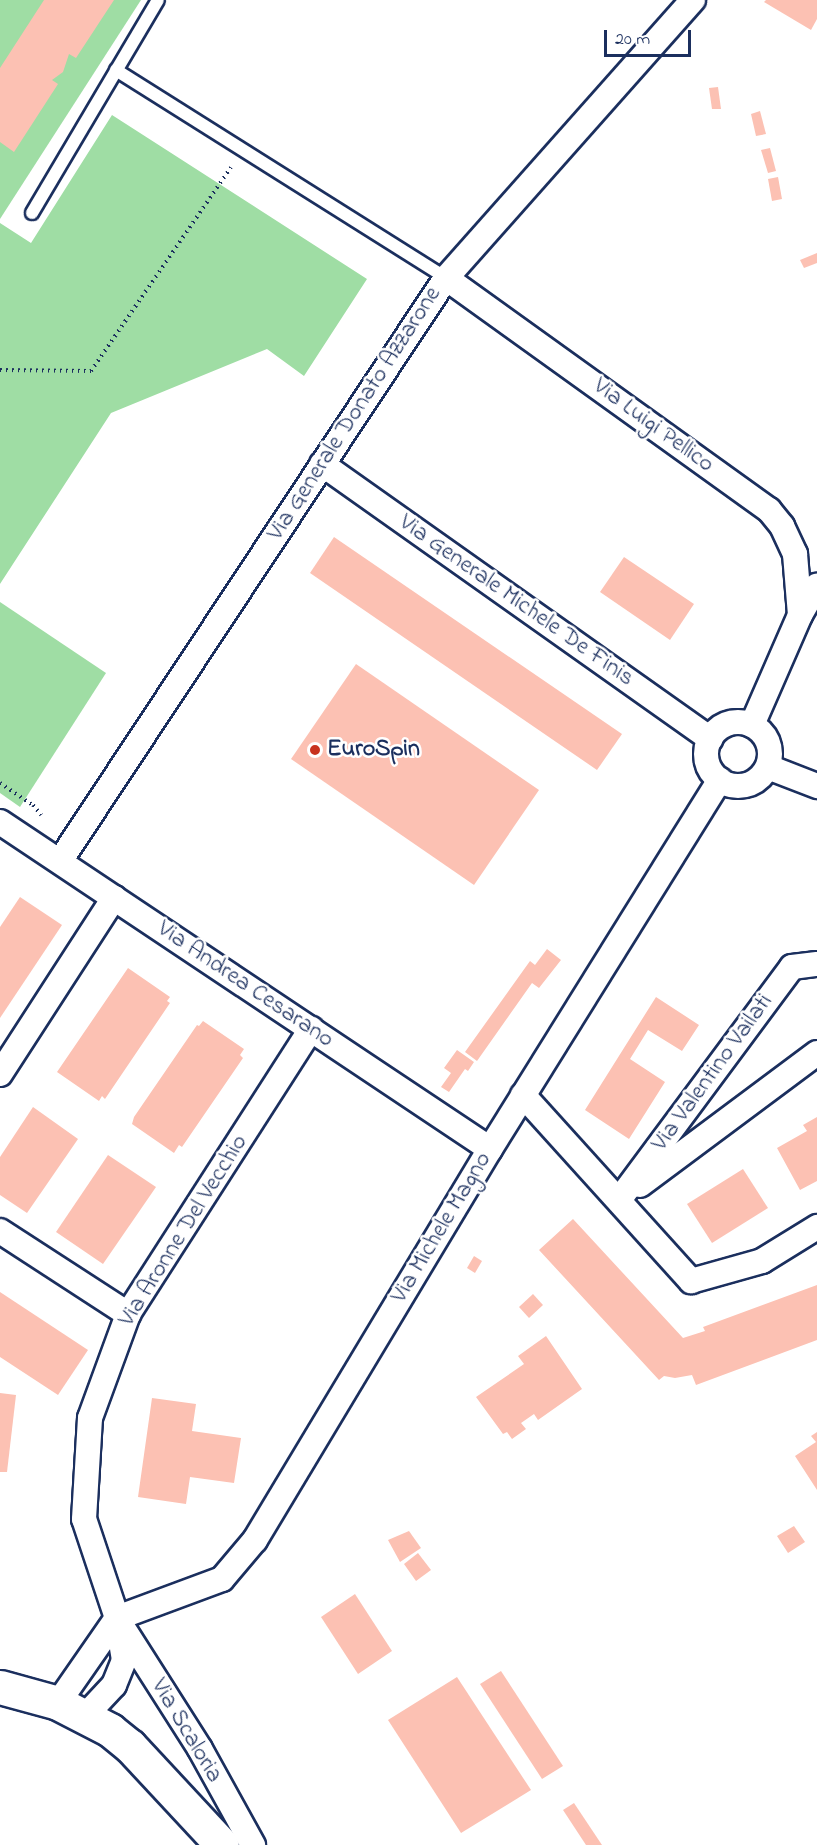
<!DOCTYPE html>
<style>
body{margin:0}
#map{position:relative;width:817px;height:1845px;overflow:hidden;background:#fff;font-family:"Indie Flower",sans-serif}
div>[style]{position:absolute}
.green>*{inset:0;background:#9fdda4}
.building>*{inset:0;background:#fcc1b3}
.path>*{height:4px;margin-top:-2px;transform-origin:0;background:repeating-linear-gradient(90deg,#1b2f5e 0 1.5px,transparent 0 6px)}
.roads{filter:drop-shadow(2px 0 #1b2f5e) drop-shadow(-2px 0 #1b2f5e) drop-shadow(0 2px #1b2f5e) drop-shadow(0 -2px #1b2f5e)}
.lane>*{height:12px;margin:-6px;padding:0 6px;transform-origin:6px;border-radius:6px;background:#fff}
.street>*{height:24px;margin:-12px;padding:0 12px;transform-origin:12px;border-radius:12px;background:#fff}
.street>.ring{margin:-12px;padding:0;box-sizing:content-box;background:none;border:24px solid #fff;border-radius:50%}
.secondary>*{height:33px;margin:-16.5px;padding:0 16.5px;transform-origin:16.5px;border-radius:16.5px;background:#fff}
.dots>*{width:16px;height:16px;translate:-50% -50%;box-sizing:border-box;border:3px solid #fff;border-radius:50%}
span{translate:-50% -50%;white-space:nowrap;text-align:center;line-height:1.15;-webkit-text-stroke:5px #fff;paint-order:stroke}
.street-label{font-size:24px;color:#1b2f5e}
.poi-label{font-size:24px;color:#1b2f5e;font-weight:700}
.left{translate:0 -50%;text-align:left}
.scale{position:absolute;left:604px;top:30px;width:87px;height:27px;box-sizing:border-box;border:3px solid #1b2f5e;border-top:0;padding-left:8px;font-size:18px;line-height:21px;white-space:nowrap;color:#1b2f5e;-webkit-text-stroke:4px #fff;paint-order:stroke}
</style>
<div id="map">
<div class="green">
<i style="clip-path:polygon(0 0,141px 0,0 219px)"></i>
<i style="clip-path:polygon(112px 115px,367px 279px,304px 376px,267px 349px,111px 413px,0 584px,0 223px,31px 243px)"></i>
<i style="clip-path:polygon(0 602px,106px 673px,20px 807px,0 793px)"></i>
</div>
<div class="building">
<i style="clip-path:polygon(44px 0,114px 0,76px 58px,69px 54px,63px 72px,52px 80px,58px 84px,14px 152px,0 142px,0 68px)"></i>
<i style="clip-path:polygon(766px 0,817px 0,817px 19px,811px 30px,764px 2px)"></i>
<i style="clip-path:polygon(718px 87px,721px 109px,712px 109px,709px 88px)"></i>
<i style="clip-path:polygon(760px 111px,766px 134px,756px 136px,751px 114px)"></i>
<i style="clip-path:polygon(770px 148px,776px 171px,768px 173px,761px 150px)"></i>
<i style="clip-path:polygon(778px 177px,782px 199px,772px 201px,768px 179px)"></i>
<i style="clip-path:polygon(817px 253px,817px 263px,804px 268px,800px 260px)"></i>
<i style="clip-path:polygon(334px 537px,622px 734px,597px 770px,310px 573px)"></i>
<i style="clip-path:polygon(624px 557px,694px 604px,670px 640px,600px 592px)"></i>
<i style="clip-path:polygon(356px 664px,539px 790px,474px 885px,291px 759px)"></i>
<i style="clip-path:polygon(20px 897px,62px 925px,0 1018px,0 927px)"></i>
<i style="clip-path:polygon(547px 949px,561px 960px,539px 988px,532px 983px,477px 1061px,465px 1052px,530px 961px,535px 965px)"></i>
<i style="clip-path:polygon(128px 968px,170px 997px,167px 1001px,170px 1003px,105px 1099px,102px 1096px,99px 1101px,57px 1072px)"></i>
<i style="clip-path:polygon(656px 997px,699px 1025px,682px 1051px,648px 1030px,630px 1059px,665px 1082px,629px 1139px,585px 1110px)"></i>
<i style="clip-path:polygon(203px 1021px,244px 1049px,240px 1055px,243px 1058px,182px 1147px,179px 1145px,174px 1153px,132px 1124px,134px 1117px,197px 1025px,199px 1026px)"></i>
<i style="clip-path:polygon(457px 1050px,474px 1062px,468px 1071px,465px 1069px,449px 1092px,441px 1087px,451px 1073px,444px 1068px)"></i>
<i style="clip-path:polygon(33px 1107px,78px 1139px,27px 1213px,0 1195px,0 1157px)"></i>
<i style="clip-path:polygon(817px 1117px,817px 1181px,800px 1190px,777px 1148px,807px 1131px,803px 1125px)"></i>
<i style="clip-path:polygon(108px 1155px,156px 1187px,103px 1264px,56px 1232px)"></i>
<i style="clip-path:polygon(743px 1169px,768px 1208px,712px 1243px,687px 1204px)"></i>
<i style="clip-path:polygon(573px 1219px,683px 1338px,705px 1331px,703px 1327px,817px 1285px,817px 1340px,696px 1385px,692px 1375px,675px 1378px,664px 1376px,659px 1380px,539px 1250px)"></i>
<i style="clip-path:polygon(474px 1256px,482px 1261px,475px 1273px,467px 1268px)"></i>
<i style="clip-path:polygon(0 1292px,88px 1350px,58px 1395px,0 1357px)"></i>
<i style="clip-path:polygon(533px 1294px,543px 1305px,529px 1318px,519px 1307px)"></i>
<i style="clip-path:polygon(546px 1336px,582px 1389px,538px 1420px,534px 1414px,521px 1423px,526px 1429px,512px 1439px,507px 1432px,503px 1434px,476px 1397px,524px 1364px,518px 1356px)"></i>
<i style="clip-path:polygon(0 1393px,16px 1395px,7px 1472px,0 1472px)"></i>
<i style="clip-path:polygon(152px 1398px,196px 1404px,192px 1431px,241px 1438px,234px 1483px,190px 1477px,186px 1504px,138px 1497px)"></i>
<i style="clip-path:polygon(817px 1432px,817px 1490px,795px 1456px,816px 1442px,811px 1436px)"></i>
<i style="clip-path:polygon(794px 1526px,805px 1542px,788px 1553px,777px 1536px)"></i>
<i style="clip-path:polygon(409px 1531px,421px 1548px,400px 1562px,388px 1540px)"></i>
<i style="clip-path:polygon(418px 1553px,431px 1570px,416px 1581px,404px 1564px)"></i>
<i style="clip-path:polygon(355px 1594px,392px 1651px,358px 1674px,321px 1617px)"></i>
<i style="clip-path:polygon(501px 1671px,563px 1766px,542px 1779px,480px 1684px)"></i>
<i style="clip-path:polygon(457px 1677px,531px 1790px,461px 1833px,388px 1720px)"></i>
<i style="clip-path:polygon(574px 1803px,602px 1845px,586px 1845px,563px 1810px)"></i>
</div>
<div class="path">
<i style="left:0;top:370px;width:91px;rotate:0.6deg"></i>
<i style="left:91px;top:371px;width:247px;rotate:-55.5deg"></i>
<i style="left:0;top:783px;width:40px;rotate:34deg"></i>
<i style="left:33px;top:805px;width:13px;rotate:51deg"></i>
</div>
<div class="roads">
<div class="lane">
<i style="left:116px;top:70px;width:390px;rotate:32.2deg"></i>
<i style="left:32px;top:213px;width:247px;rotate:-59.4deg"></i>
</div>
<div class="street">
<i style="left:446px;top:278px;width:398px;rotate:35.7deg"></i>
<i style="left:769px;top:510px;width:21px;rotate:51deg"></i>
<i style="left:782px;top:526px;width:31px;rotate:65deg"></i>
<i style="left:795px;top:554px;width:61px;rotate:85.3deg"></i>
<i style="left:322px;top:464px;width:476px;rotate:35.3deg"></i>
<i class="ring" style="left:706px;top:722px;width:40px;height:40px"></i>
<i style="left:752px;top:725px;width:120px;rotate:-66.4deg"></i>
<i style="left:800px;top:615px;width:34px;rotate:-60deg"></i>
<i style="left:768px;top:767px;width:53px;rotate:21.2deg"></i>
<i style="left:0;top:822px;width:589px;rotate:33.72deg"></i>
<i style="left:60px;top:861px;width:699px;rotate:-56.49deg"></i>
<i style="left:446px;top:278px;width:372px;rotate:-48.4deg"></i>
<i style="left:0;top:1074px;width:210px;rotate:-57.1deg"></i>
<i style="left:523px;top:1095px;width:251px;rotate:47.9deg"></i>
<i style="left:691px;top:1281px;width:74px;rotate:-15.7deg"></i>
<i style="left:762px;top:1261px;width:65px;rotate:-31.7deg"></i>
<i style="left:640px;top:1185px;width:221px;rotate:-36.7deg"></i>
<i style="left:619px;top:1200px;width:290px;rotate:-53.4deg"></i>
<i style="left:792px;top:967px;width:25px;rotate:-7deg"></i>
<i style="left:0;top:1231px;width:153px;rotate:33deg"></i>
<i style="left:117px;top:1618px;width:112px;rotate:-20.4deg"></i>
<i style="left:222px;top:1579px;width:51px;rotate:-49.8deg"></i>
<i style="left:255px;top:1540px;width:456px;rotate:-59deg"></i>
<i style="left:490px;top:1149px;width:435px;rotate:-58.1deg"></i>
<i style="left:123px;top:1628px;width:143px;rotate:57.5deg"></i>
<i style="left:200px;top:1749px;width:110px;rotate:61.1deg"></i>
<i style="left:58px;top:1703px;width:103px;rotate:-55.2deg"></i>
<i style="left:86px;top:1715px;width:41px;rotate:-47deg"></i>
<i style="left:114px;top:1685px;width:27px;rotate:-68deg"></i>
<i style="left:124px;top:1660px;width:43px;rotate:-99.5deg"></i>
<i style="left:117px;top:1618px;width:104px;rotate:-108.4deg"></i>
<i style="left:84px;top:1519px;width:101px;rotate:-86.6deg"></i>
<i style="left:90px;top:1418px;width:111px;rotate:-69.9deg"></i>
<i style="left:128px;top:1314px;width:339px;rotate:-57.3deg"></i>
</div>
<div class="secondary">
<i style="left:0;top:1687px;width:60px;rotate:15.4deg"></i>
<i style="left:58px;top:1703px;width:59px;rotate:27.4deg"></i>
<i style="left:110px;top:1730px;width:26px;rotate:39deg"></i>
<i style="left:130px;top:1746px;width:135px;rotate:47.1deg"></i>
</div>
</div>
<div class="dots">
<i style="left:315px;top:750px;background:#c8321e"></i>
</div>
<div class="street-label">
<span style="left:355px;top:414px;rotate:-57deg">Via Generale Donato Azzarone</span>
<span style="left:653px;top:426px;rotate:36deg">Via Luigi Pellico</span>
<span style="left:516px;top:601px;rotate:35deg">Via Generale Michele De Finis</span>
<span style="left:245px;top:985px;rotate:34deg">Via Andrea Cesarano</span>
<span style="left:713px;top:1073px;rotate:-54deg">Via Valentino Vailati</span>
<span style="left:442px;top:1228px;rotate:-59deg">Via Michele Magno</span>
<span style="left:184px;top:1231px;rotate:-58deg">Via Aronne Del Vecchio</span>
<span style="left:186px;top:1731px;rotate:59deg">Via Scaloria</span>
</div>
<div class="poi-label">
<span class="left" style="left:327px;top:750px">EuroSpin</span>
</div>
<div class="scale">20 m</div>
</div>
